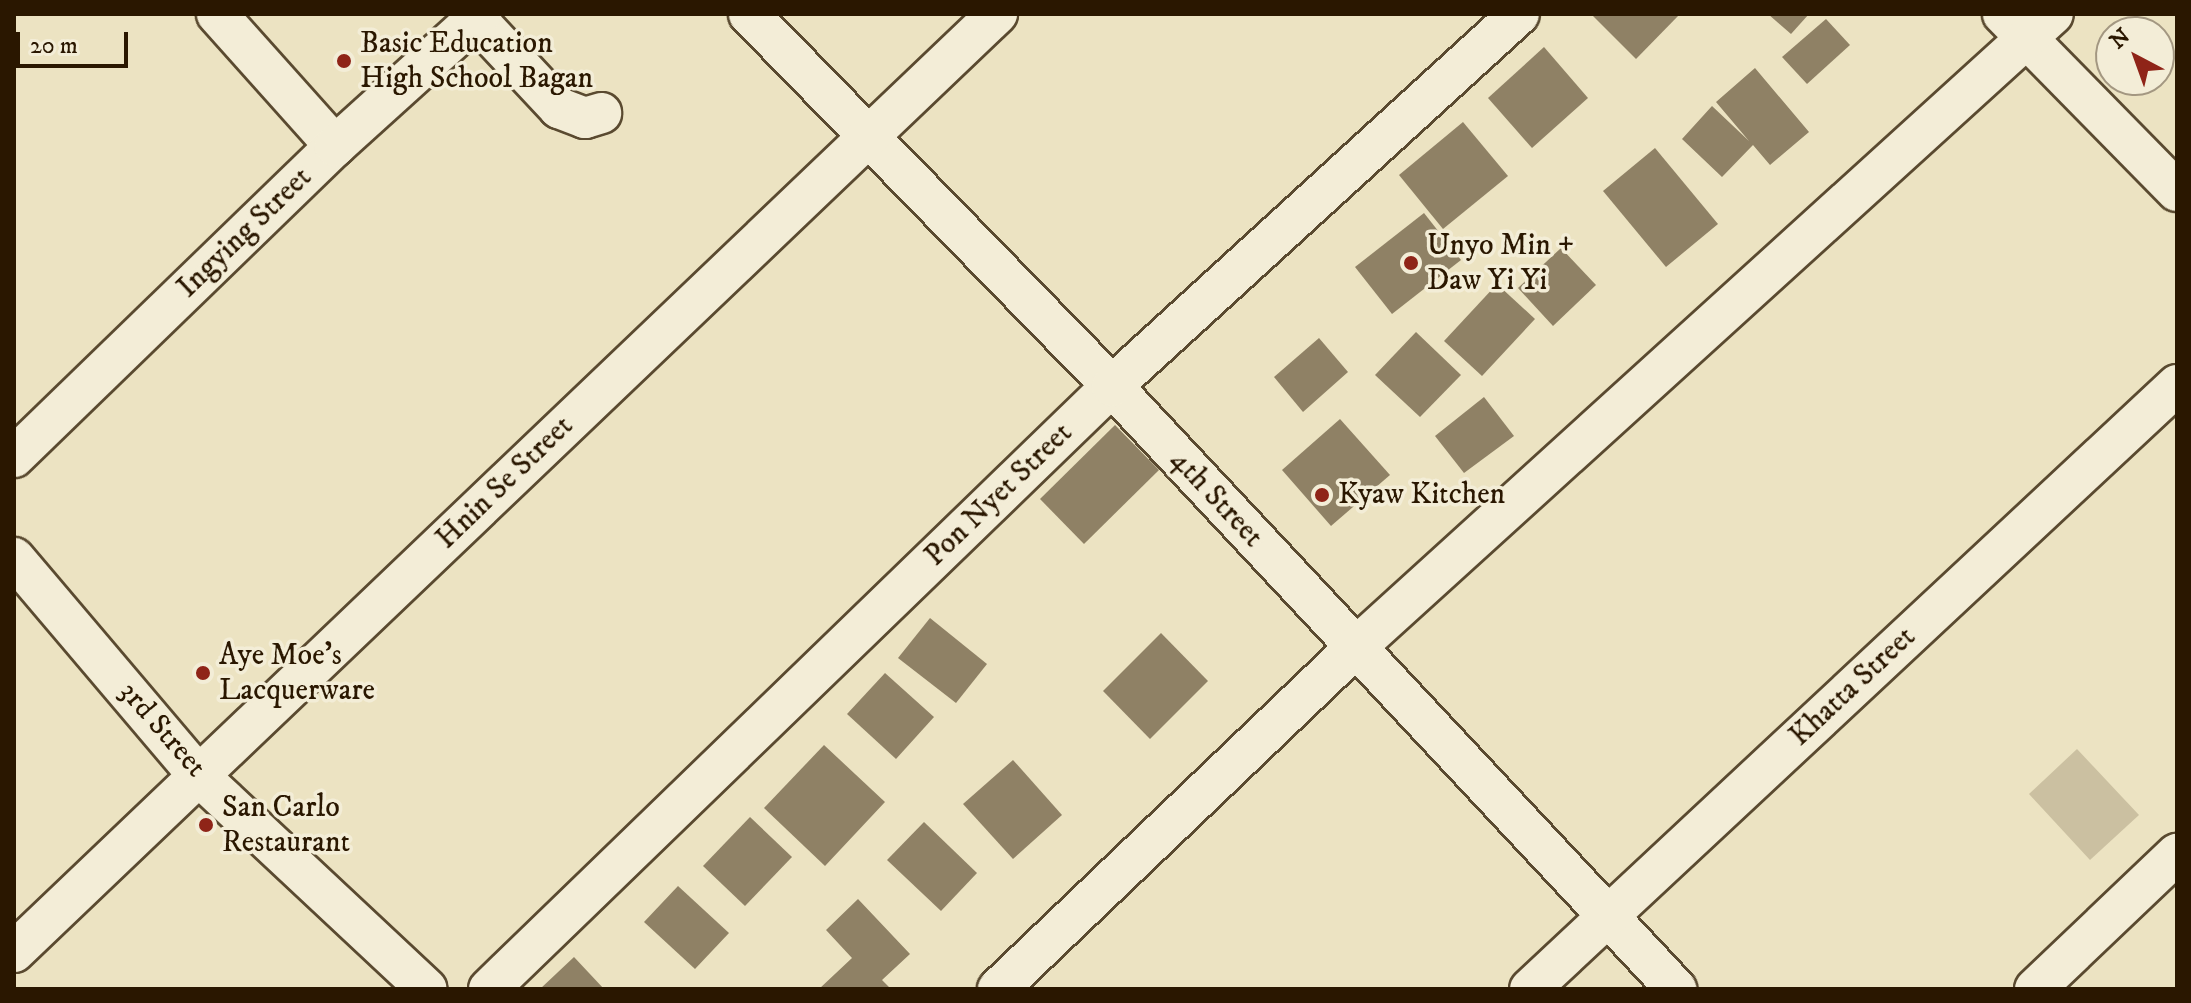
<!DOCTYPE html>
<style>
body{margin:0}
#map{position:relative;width:2191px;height:1003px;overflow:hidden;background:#ece3c2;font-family:"IM FELL DW Pica",serif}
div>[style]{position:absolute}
.green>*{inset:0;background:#cbc0a1}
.building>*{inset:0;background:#8f8165}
.roads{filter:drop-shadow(2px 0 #5a4a30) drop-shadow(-2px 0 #5a4a30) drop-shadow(0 2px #5a4a30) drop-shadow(0 -2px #5a4a30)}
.minor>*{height:40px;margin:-20px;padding:0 20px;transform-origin:20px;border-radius:20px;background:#f3edd7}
.dots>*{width:22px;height:22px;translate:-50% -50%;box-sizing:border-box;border:4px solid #f3edd7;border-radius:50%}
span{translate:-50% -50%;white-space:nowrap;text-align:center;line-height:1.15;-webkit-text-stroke:7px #f3edd7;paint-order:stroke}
.poi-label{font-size:30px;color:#2a1700}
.left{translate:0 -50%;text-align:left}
.street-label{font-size:30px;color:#2a1700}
.frame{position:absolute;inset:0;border:16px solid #2a1700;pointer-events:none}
.north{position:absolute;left:2095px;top:16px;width:80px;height:80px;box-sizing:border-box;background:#f3edd7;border:2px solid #a39781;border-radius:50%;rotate:319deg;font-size:22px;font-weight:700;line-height:32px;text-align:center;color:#2a1700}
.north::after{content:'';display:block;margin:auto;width:28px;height:36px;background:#8f2418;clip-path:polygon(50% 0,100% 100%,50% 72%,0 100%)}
.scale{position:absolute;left:16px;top:32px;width:112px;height:36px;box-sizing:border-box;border:4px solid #2a1700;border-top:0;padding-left:10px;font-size:24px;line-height:28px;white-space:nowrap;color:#2a1700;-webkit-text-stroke:6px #f3edd7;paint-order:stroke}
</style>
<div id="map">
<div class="green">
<i style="clip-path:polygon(2077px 749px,2139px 815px,2090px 860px,2029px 794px)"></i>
</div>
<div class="building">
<i style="clip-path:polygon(1591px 14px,1680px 14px,1636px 59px)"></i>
<i style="clip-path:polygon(1768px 14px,1809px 14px,1791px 34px)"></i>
<i style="clip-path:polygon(1826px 19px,1850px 45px,1807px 84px,1782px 57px)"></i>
<i style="clip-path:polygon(1544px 47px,1588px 98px,1532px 148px,1488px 98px)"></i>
<i style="clip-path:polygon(1755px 68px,1809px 132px,1770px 165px,1753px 145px,1722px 177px,1682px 139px,1712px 106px,1749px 141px,1716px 102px)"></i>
<i style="clip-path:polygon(1463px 122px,1508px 176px,1443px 229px,1399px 175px)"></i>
<i style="clip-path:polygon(1655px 148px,1718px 224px,1666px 267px,1603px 191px)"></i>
<i style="clip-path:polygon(1424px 213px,1461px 260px,1392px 314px,1355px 267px)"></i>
<i style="clip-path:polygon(1561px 248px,1596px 285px,1553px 326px,1518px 288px)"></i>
<i style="clip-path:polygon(1497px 284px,1535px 319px,1482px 376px,1444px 341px)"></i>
<i style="clip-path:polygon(1416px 332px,1461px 375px,1420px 417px,1375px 375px)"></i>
<i style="clip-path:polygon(1319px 338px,1348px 372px,1303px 412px,1274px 377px)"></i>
<i style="clip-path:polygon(1484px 397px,1514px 436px,1464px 473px,1435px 436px)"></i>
<i style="clip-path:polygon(1340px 419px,1390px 475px,1331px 526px,1282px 470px)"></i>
<i style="clip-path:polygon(1115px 425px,1159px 470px,1084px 544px,1040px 499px)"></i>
<i style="clip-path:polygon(930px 618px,987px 664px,956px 703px,898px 658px)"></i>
<i style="clip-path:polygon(1161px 633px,1208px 681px,1150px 739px,1103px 691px)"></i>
<i style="clip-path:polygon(885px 673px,934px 717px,896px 759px,847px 714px)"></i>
<i style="clip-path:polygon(824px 745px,885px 802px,825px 866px,764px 808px)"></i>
<i style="clip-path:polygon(1013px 760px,1062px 815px,1013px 859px,963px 804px)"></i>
<i style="clip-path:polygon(750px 817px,792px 857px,745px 906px,703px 866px)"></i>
<i style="clip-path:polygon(924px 822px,977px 873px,941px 911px,887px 860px)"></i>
<i style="clip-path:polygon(678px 886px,729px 933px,695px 969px,644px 922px)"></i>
<i style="clip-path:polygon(858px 899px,910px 954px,882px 980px,891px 989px,819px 989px,852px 958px,826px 930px)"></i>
<i style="clip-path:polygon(574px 957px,604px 989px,540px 989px)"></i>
</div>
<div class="roads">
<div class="minor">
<i style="left:217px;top:14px;width:177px;rotate:48.2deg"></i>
<i style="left:749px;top:14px;width:520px;rotate:45.7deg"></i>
<i style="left:1112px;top:386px;width:826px;rotate:46.91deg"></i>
<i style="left:2003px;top:14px;width:248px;rotate:45.5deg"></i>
<i style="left:476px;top:19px;width:122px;rotate:47deg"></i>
<i style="left:559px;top:108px;width:28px;rotate:21deg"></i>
<i style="left:585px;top:118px;width:17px;rotate:-17deg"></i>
<i style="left:14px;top:457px;width:447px;rotate:-44.1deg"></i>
<i style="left:335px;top:146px;width:197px;rotate:-42.1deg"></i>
<i style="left:14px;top:558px;width:285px;rotate:49.7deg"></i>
<i style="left:198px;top:775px;width:313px;rotate:43.1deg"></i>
<i style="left:14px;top:952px;width:1359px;rotate:-43.66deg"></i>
<i style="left:489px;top:989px;width:867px;rotate:-44.07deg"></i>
<i style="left:1112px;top:386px;width:551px;rotate:-42.43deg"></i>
<i style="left:998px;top:989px;width:492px;rotate:-43.7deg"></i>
<i style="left:1354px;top:649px;width:944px;rotate:-42.25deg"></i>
<i style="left:1530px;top:989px;width:885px;rotate:-43.03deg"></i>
<i style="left:2035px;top:989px;width:196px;rotate:-43.6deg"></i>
</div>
</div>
<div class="dots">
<i style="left:344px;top:61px;background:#8f2418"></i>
<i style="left:1411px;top:263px;background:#8f2418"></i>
<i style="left:1322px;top:495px;background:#8f2418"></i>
<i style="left:203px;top:673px;background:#8f2418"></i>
<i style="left:206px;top:825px;background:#8f2418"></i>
</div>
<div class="poi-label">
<span class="left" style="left:360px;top:61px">Basic Education<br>High School Bagan</span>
<span class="left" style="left:1427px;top:263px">Unyo Min +<br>Daw Yi Yi</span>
<span class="left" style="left:1338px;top:495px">Kyaw Kitchen</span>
<span class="left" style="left:219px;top:673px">Aye Moe's<br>Lacquerware</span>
<span class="left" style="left:222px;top:825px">San Carlo<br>Restaurant</span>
</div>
<div class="street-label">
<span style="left:245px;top:233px;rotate:-44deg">Ingying Street</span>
<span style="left:505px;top:483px;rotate:-44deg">Hnin Se Street</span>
<span style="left:999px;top:495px;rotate:-44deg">Pon Nyet Street</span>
<span style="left:1216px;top:499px;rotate:47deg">4th Street</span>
<span style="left:1853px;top:687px;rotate:-43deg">Khatta Street</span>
<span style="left:162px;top:730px;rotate:49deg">3rd Street</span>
</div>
<div class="frame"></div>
<div class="north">N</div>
<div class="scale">20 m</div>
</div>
